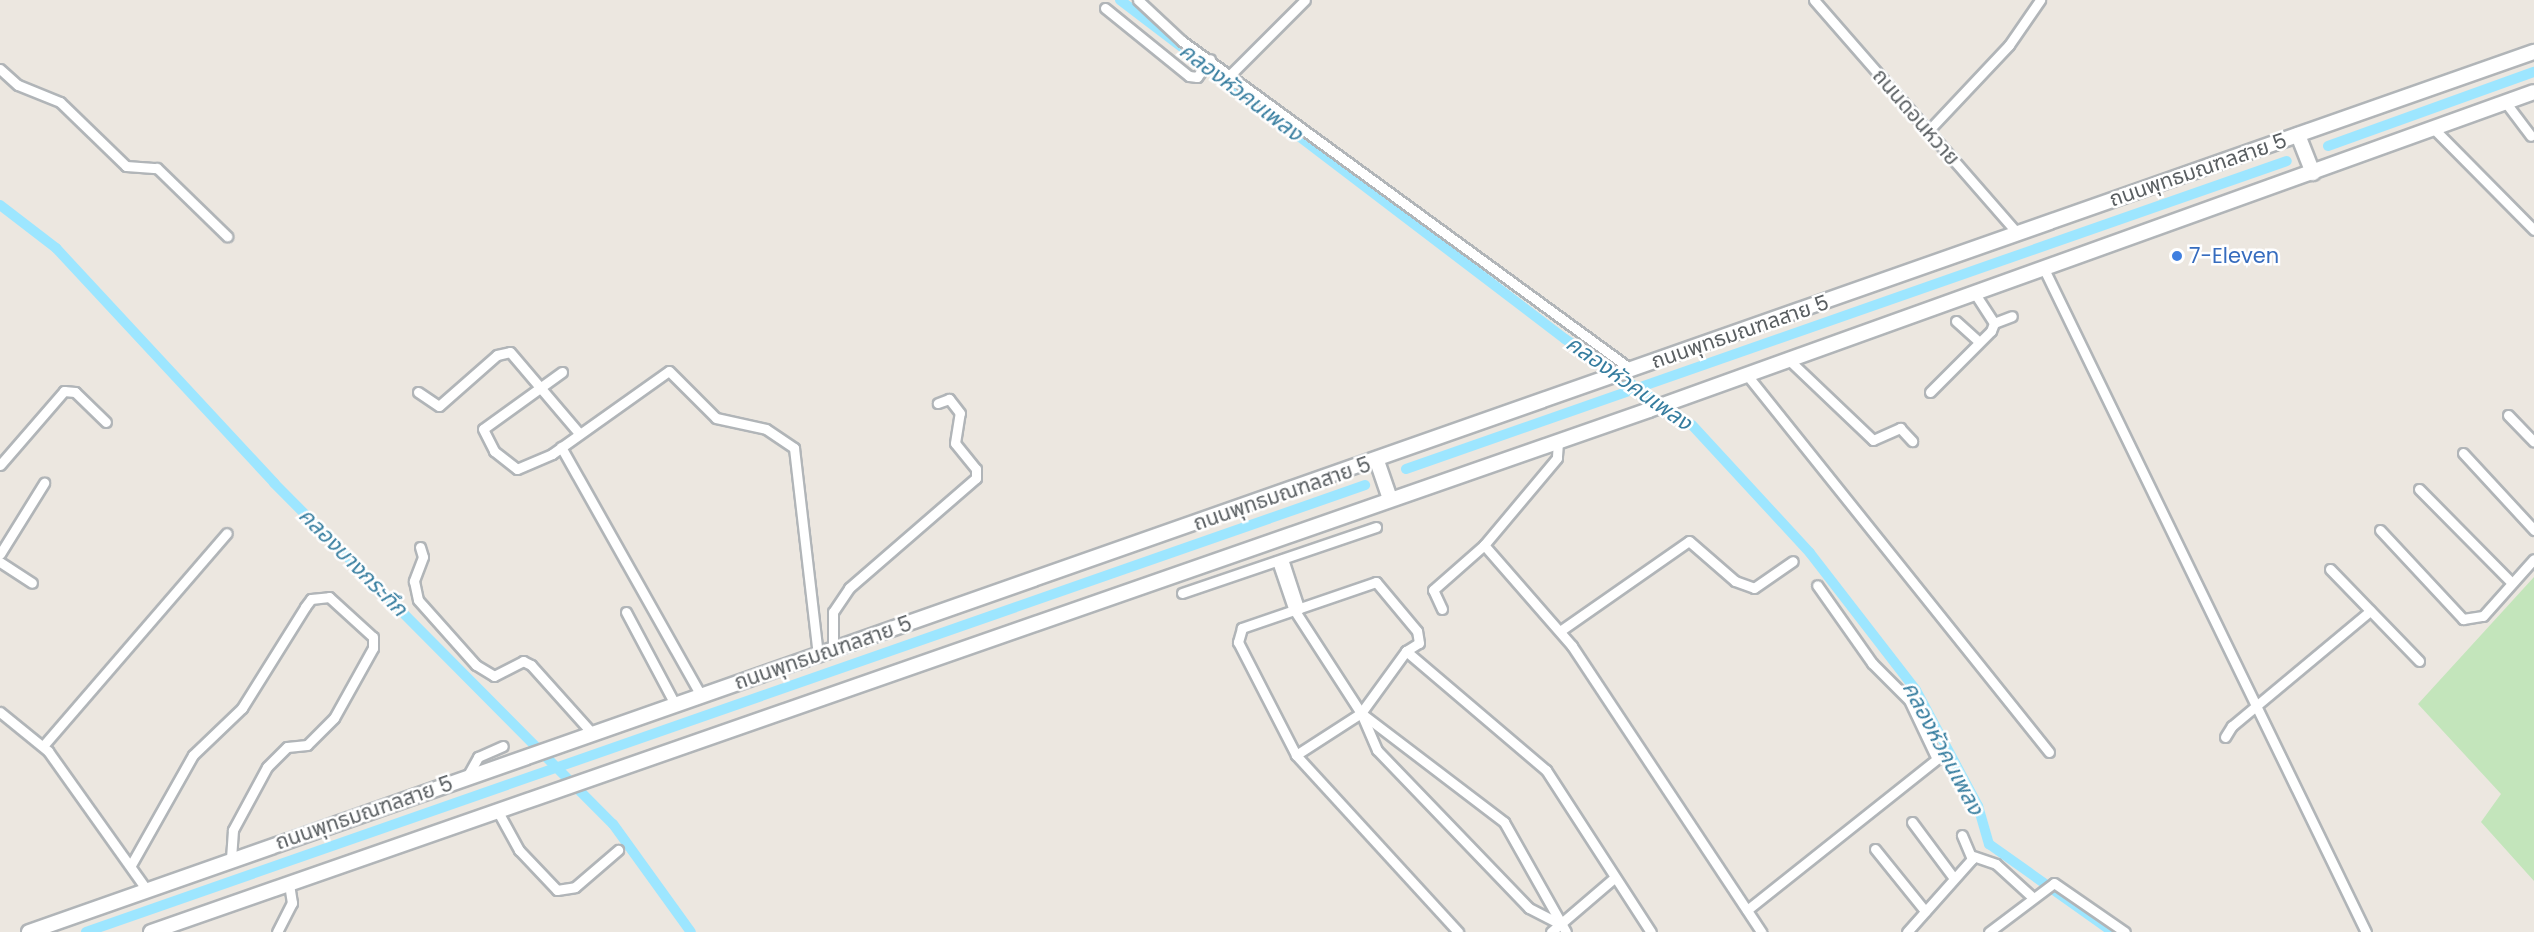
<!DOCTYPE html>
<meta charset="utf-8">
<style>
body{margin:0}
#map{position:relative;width:2534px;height:932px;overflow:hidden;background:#ece7e0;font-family:Poppins,"Noto Sans Thai",sans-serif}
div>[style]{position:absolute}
.green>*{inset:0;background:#c3e5bb}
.canal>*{height:10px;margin:-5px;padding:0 5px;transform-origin:5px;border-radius:5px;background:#9de6ff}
.roads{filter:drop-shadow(2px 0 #b1b5b8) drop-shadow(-2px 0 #b1b5b8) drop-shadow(0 2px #b1b5b8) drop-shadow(0 -2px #b1b5b8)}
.street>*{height:9px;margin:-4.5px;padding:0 4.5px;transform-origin:4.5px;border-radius:4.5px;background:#fff}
.secondary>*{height:14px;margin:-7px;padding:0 7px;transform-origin:7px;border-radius:7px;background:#fff}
.dots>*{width:16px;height:16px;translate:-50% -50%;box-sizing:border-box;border:3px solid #fff;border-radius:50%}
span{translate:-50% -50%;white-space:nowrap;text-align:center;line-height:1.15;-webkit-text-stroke:5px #fff;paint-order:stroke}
.street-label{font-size:21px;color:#595e61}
.shop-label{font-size:21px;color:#366cbe}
.left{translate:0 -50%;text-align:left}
.water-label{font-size:22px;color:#367d9f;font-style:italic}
</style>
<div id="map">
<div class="green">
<i style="clip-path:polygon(2534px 577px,2534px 881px,2481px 822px,2501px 794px,2418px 704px)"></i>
</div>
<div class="canal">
<i style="left:1120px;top:0;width:559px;rotate:37.3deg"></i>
<i style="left:1565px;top:339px;width:153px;rotate:34.1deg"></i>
<i style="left:1692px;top:425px;width:174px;rotate:47.3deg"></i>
<i style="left:1810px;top:553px;width:173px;rotate:52.3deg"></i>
<i style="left:1916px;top:690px;width:132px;rotate:61.9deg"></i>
<i style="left:1978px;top:806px;width:40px;rotate:74deg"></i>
<i style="left:1989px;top:844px;width:152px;rotate:35.4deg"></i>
<i style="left:2328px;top:146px;width:219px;rotate:-19.8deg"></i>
<i style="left:0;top:205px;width:71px;rotate:37.5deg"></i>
<i style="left:56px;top:248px;width:321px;rotate:47.1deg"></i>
<i style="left:274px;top:483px;width:481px;rotate:45.2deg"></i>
<i style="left:613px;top:824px;width:133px;rotate:54.2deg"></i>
<i style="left:1406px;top:469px;width:933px;rotate:-19.27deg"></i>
<i style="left:86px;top:932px;width:1355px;rotate:-19.26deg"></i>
</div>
<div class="roads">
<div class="street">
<i style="left:1138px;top:0;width:60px;rotate:43deg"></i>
<i style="left:1182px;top:41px;width:557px;rotate:36.17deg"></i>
<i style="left:1814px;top:0;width:310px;rotate:48.9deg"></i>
<i style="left:1105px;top:8px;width:108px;rotate:39deg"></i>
<i style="left:1189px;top:76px;width:8px;rotate:7deg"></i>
<i style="left:1197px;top:77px;width:22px;rotate:-54deg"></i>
<i style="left:0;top:69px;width:24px;rotate:42deg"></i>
<i style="left:18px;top:85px;width:45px;rotate:22deg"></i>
<i style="left:60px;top:102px;width:92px;rotate:44.1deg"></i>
<i style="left:126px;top:166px;width:31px;rotate:4deg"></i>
<i style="left:157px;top:168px;width:98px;rotate:44.2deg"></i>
<i style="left:1232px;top:73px;width:103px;rotate:-45deg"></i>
<i style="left:2506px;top:103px;width:41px;rotate:52.9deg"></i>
<i style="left:2434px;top:129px;width:142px;rotate:45.3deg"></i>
<i style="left:1928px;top:131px;width:118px;rotate:-46.7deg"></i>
<i style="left:2009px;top:45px;width:55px;rotate:-55.4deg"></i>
<i style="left:2044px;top:269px;width:737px;rotate:64.1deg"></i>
<i style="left:1956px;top:321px;width:31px;rotate:42deg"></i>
<i style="left:1994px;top:323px;width:19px;rotate:-21deg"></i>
<i style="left:1789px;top:360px;width:116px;rotate:43.6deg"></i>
<i style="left:1873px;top:440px;width:30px;rotate:-24deg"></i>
<i style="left:1900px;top:428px;width:18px;rotate:47deg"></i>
<i style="left:562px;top:372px;width:97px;rotate:144.2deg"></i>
<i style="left:483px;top:429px;width:25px;rotate:63deg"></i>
<i style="left:494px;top:451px;width:29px;rotate:38deg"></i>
<i style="left:517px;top:469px;width:38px;rotate:-23deg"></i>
<i style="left:552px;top:454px;width:143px;rotate:-35.4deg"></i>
<i style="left:669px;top:371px;width:66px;rotate:45deg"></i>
<i style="left:716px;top:418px;width:51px;rotate:12.4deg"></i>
<i style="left:766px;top:429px;width:34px;rotate:34deg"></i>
<i style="left:794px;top:448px;width:208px;rotate:83.4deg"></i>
<i style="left:1747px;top:375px;width:483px;rotate:51.3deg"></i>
<i style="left:418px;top:392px;width:25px;rotate:34deg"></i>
<i style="left:439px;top:406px;width:77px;rotate:-41.3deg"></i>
<i style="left:497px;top:355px;width:13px;rotate:-13deg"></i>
<i style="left:510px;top:352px;width:106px;rotate:49.6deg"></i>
<i style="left:1930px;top:392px;width:86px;rotate:-45deg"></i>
<i style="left:1991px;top:331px;width:9px;rotate:-69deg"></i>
<i style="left:1994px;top:323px;width:35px;rotate:-123deg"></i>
<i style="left:2508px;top:415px;width:37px;rotate:46deg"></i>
<i style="left:1558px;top:442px;width:16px;rotate:94deg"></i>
<i style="left:1557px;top:458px;width:114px;rotate:130deg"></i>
<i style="left:1484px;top:545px;width:134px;rotate:48.9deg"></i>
<i style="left:1572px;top:646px;width:343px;rotate:56.5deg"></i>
<i style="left:561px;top:447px;width:285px;rotate:60.6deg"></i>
<i style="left:2463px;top:453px;width:105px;rotate:47.3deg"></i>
<i style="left:0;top:465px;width:98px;rotate:-49.1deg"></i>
<i style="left:64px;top:391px;width:11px;rotate:5deg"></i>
<i style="left:75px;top:392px;width:43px;rotate:44.1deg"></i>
<i style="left:2419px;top:489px;width:132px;rotate:45.3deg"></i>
<i style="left:2380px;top:530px;width:122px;rotate:47deg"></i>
<i style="left:2463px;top:619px;width:20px;rotate:-9deg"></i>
<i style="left:2483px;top:616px;width:76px;rotate:-48.2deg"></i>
<i style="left:420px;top:547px;width:10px;rotate:73deg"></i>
<i style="left:423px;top:557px;width:26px;rotate:111deg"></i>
<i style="left:414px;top:581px;width:19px;rotate:78deg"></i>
<i style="left:418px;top:600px;width:87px;rotate:48.3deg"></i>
<i style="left:476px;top:665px;width:21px;rotate:31deg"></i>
<i style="left:494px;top:676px;width:33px;rotate:-27deg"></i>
<i style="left:523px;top:661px;width:9px;rotate:27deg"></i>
<i style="left:531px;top:665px;width:91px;rotate:48.1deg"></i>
<i style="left:0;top:554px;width:84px;rotate:-58.2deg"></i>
<i style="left:1283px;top:559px;width:52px;rotate:71.9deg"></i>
<i style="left:1277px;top:561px;width:50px;rotate:71.2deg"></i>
<i style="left:1293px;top:608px;width:125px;rotate:57.1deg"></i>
<i style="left:1361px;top:713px;width:40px;rotate:66.6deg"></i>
<i style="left:1377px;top:750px;width:219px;rotate:46.1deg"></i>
<i style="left:1529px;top:908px;width:35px;rotate:27deg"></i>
<i style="left:0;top:562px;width:38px;rotate:33deg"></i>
<i style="left:2330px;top:569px;width:128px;rotate:45.9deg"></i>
<i style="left:1182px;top:593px;width:205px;rotate:-18.8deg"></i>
<i style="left:1442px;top:609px;width:21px;rotate:-115deg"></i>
<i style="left:1433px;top:590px;width:68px;rotate:-41.4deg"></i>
<i style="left:626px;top:612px;width:104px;rotate:62deg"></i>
<i style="left:1560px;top:631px;width:157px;rotate:-34.9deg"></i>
<i style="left:1689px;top:541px;width:61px;rotate:41deg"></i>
<i style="left:1735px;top:581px;width:20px;rotate:20deg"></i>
<i style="left:1754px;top:588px;width:47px;rotate:-34.7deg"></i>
<i style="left:833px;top:650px;width:38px;rotate:-90deg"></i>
<i style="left:833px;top:612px;width:29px;rotate:-56deg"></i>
<i style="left:849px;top:588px;width:168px;rotate:-40.9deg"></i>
<i style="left:976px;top:478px;width:9px;rotate:-90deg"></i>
<i style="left:976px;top:469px;width:33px;rotate:-129deg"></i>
<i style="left:955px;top:443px;width:30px;rotate:-81deg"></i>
<i style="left:960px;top:413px;width:18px;rotate:-128deg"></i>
<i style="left:949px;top:399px;width:12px;rotate:160deg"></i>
<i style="left:1406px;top:651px;width:184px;rotate:40.4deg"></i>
<i style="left:1546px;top:770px;width:193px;rotate:57.1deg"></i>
<i style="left:0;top:712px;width:62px;rotate:39.1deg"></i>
<i style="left:48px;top:751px;width:169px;rotate:54.6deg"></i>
<i style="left:1361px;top:713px;width:180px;rotate:37.3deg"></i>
<i style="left:1504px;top:822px;width:126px;rotate:60.6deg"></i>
<i style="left:2225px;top:737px;width:13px;rotate:-58deg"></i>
<i style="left:2232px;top:726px;width:180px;rotate:-39.8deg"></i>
<i style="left:43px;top:746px;width:281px;rotate:-49.2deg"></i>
<i style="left:1296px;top:755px;width:77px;rotate:-32.9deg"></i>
<i style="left:1361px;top:713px;width:77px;rotate:-54deg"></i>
<i style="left:1406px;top:651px;width:15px;rotate:-32deg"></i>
<i style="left:1419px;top:643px;width:12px;rotate:-99deg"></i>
<i style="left:1417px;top:631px;width:64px;rotate:-129.9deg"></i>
<i style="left:1376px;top:582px;width:142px;rotate:161.1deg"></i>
<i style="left:1242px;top:628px;width:15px;rotate:106deg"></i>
<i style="left:1238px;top:642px;width:127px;rotate:62.8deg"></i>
<i style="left:1296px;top:755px;width:240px;rotate:47.5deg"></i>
<i style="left:467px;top:777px;width:23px;rotate:-61deg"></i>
<i style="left:478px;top:757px;width:27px;rotate:-24deg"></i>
<i style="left:497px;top:810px;width:46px;rotate:61.2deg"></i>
<i style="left:519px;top:850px;width:55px;rotate:46.5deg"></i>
<i style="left:557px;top:890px;width:18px;rotate:-9deg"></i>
<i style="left:575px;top:887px;width:57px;rotate:-40.7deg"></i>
<i style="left:1912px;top:822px;width:69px;rotate:53.3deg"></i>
<i style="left:1875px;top:849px;width:80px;rotate:51.1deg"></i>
<i style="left:1973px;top:856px;width:24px;rotate:19deg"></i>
<i style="left:1996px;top:864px;width:47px;rotate:42.4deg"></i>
<i style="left:131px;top:865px;width:126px;rotate:-60.6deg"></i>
<i style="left:193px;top:755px;width:68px;rotate:-43.8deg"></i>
<i style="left:242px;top:708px;width:119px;rotate:-58deg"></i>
<i style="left:305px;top:607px;width:10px;rotate:-53deg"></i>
<i style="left:311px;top:599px;width:18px;rotate:-6deg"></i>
<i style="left:329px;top:597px;width:59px;rotate:42.3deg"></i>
<i style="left:373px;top:637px;width:11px;rotate:90deg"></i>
<i style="left:373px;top:648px;width:80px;rotate:119.1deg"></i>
<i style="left:334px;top:718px;width:38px;rotate:135deg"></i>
<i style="left:307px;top:745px;width:20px;rotate:174deg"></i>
<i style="left:287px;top:747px;width:28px;rotate:135deg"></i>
<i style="left:267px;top:767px;width:72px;rotate:118.4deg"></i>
<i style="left:233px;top:830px;width:30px;rotate:94deg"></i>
<i style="left:1747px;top:910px;width:243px;rotate:-38.5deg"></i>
<i style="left:1937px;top:759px;width:65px;rotate:-115.4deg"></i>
<i style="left:1909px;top:700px;width:52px;rotate:-135deg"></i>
<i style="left:1872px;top:663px;width:95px;rotate:-125.2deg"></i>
<i style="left:277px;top:932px;width:33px;rotate:-63deg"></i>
<i style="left:292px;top:903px;width:19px;rotate:-99deg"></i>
<i style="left:1551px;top:932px;width:83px;rotate:-40.6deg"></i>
<i style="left:1907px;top:932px;width:98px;rotate:-48.3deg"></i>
<i style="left:1972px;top:859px;width:26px;rotate:-113deg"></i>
<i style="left:1989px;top:932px;width:81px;rotate:-37deg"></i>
<i style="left:2054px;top:883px;width:86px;rotate:34.6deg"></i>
</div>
<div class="secondary">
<i style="left:2298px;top:135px;width:41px;rotate:68.5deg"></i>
<i style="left:1377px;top:461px;width:39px;rotate:71deg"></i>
<i style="left:29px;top:932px;width:2655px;rotate:-19.36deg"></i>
<i style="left:151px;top:932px;width:1586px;rotate:-19.21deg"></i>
<i style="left:1649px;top:410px;width:940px;rotate:-19.76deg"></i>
</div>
</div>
<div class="dots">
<i style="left:2177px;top:256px;background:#3f7fe0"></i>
</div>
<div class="street-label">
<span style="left:1916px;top:117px;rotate:49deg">ถนนดอนหวาย</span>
<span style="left:2198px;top:170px;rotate:-19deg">ถนนพุทธมณฑลสาย 5</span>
<span style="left:1740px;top:332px;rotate:-19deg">ถนนพุทธมณฑลสาย 5</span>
<span style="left:1282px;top:494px;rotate:-19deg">ถนนพุทธมณฑลสาย 5</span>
<span style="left:823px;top:653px;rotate:-19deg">ถนนพุทธมณฑลสาย 5</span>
<span style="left:364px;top:813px;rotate:-19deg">ถนนพุทธมณฑลสาย 5</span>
</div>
<div class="shop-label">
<span class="left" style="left:2189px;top:256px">7-Eleven</span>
</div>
<div class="water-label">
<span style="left:1241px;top:92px;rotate:37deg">คลองหัวคนเพลง</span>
<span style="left:1629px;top:383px;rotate:35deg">คลองหัวคนเพลง</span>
<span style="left:353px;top:562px;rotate:45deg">คลองบางกระทึก</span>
<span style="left:1943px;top:748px;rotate:62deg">คลองหัวคนเพลง</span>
</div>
</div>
